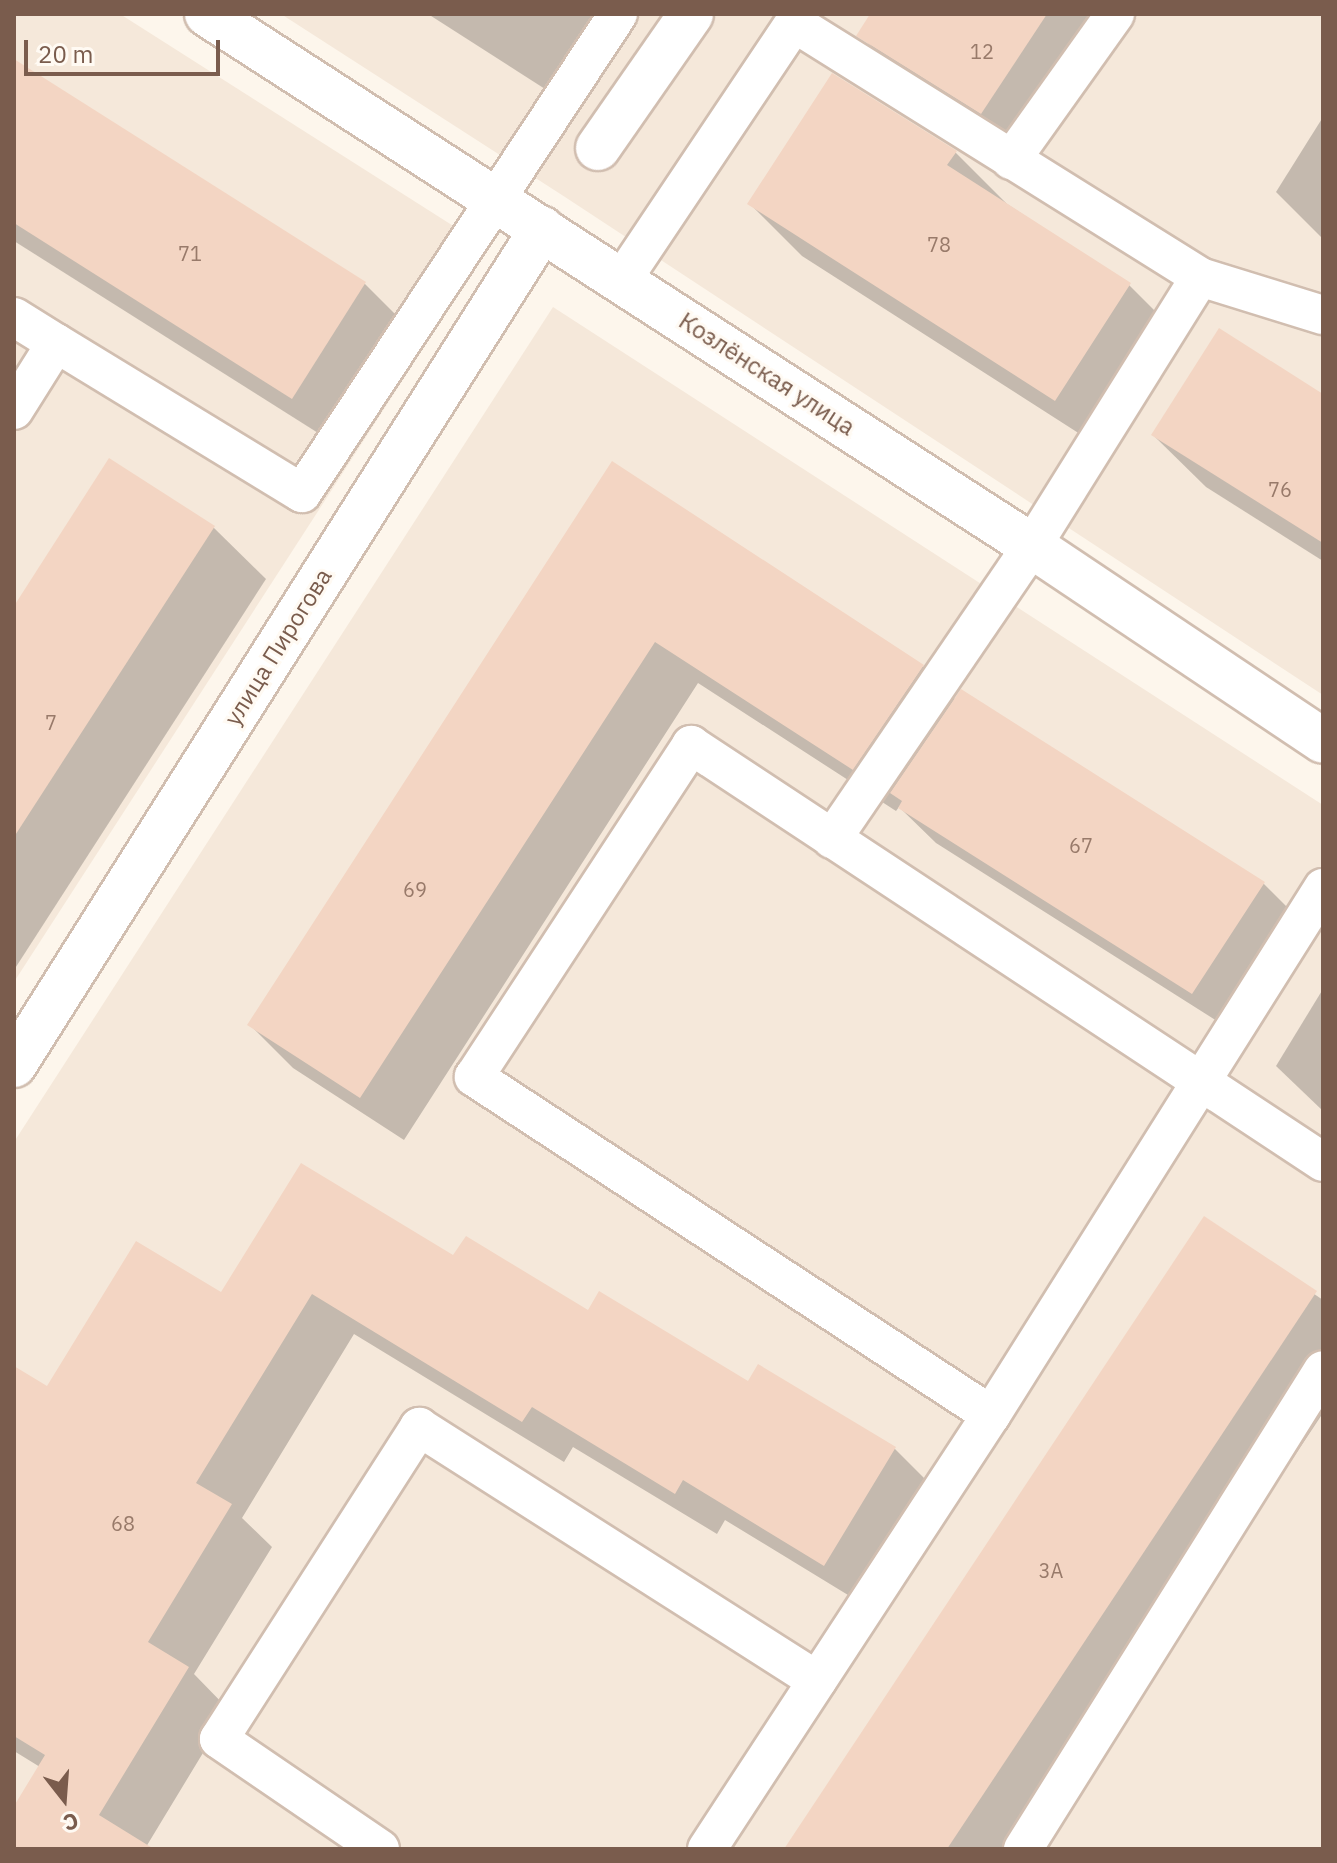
<!DOCTYPE html>
<meta charset="utf-8">
<style>
body{margin:0}
#map{position:relative;width:1337px;height:1863px;overflow:hidden;background:#fdf6ec;font-family:"IBM Plex Sans",sans-serif}
div>[style]{position:absolute}
.residential>*{inset:0;background:#f5e8da}
.shadow>*{inset:0;background:#0003}
.building>*{inset:0;background:#f3d5c3}
.roads{filter:drop-shadow(2px 0 #d1beb0) drop-shadow(-2px 0 #d1beb0) drop-shadow(0 2px #d1beb0) drop-shadow(0 -2px #d1beb0)}
.service>*{height:38px;margin:-19px;padding:0 19px;transform-origin:19px;border-radius:19px;background:#fff}
.pedestrian>*{height:44px;margin:-22px;padding:0 22px;transform-origin:22px;border-radius:22px;background:#fff}
.minor>*{height:44px;margin:-22px;padding:0 22px;transform-origin:22px;border-radius:22px;background:#fff}
span{translate:-50% -50%;white-space:nowrap;text-align:center;line-height:1.15;-webkit-text-stroke:6px #fffaf3;paint-order:stroke}
.number-label{font-size:20px;color:#987a6a}
.number-label span{-webkit-text-stroke-width:0}
.street-label{font-size:24px;color:#7a5c4d}
.frame{position:absolute;inset:0;border:16px solid #7a5c4d;pointer-events:none}
.north{position:absolute;left:24px;top:1759px;width:80px;height:80px;-webkit-text-stroke:6px #fffaf3;paint-order:stroke;rotate:163deg;font-size:22px;font-weight:700;line-height:32px;text-align:center;color:#7a5c4d}
.north::after{content:'';display:block;margin:auto;width:28px;height:36px;background:#7a5c4d;clip-path:polygon(50% 0,100% 100%,50% 72%,0 100%)}
.scale{position:absolute;left:24px;top:40px;width:196px;height:36px;box-sizing:border-box;border:4px solid #7a5c4d;border-top:0;padding-left:10px;font-size:24px;line-height:28px;white-space:nowrap;color:#7a5c4d;-webkit-text-stroke:6px #fffaf3;paint-order:stroke}
</style>
<div id="map">
<div class="residential">
<i style="clip-path:polygon(14px 14px,120px 14px,488px 248px,14px 982px)"></i>
<i style="clip-path:polygon(281px 14px,1323px 14px,1323px 695px,565px 197px)"></i>
<i style="clip-path:polygon(553px 307px,1323px 805px,1323px 1849px,14px 1849px,14px 1142px)"></i>
</div>
<div class="shadow">
<i style="clip-path:polygon(428px 14px,631px 14px,570px 105px)"></i>
<i style="clip-path:polygon(882px 14px,1134px 14px,1034px 165px,917px 92px,865px 40px)"></i>
<i style="clip-path:polygon(14px 62px,365px 284px,417px 336px,345px 450px,14px 241px)"></i>
<i style="clip-path:polygon(1323px 117px,1323px 239px,1276px 192px)"></i>
<i style="clip-path:polygon(955px 152px,1007px 204px,1129px 285px,1181px 337px,1108px 452px,802px 256px,750px 204px)"></i>
<i style="clip-path:polygon(1323px 396px,1323px 561px,1206px 487px,1153px 435px)"></i>
<i style="clip-path:polygon(613px 464px,923px 667px,956px 700px,1263px 883px,1299px 919px,1228px 1028px,936px 843px,899px 807px,896px 811px,698px 683px,404px 1140px,293px 1068px,250px 1025px)"></i>
<i style="clip-path:polygon(213px 527px,266px 579px,14px 970px,14px 610px)"></i>
<i style="clip-path:polygon(1323px 989px,1323px 1111px,1276px 1066px)"></i>
<i style="clip-path:polygon(1204px 1219px,1323px 1300px,1323px 1413px,1033px 1849px,787px 1849px)"></i>
<i style="clip-path:polygon(454px 1258px,895px 1449px,936px 1490px,866px 1606px,725px 1520px,717px 1534px,573px 1447px,564px 1462px,354px 1334px,242px 1518px,272px 1547px,194px 1674px,229px 1710px,146px 1847px,150px 1849px,14px 1849px,14px 1810px,40px 1767px,14px 1751px,14px 1370px,48px 1389px,222px 1295px)"></i>
</div>
<div class="building">
<i style="clip-path:polygon(870px 14px,1047px 14px,981px 114px,856px 36px)"></i>
<i style="clip-path:polygon(14px 59px,366px 282px,292px 399px,14px 223px)"></i>
<i style="clip-path:polygon(832px 73px,957px 151px,947px 165px,1131px 283px,1055px 401px,747px 204px)"></i>
<i style="clip-path:polygon(1219px 328px,1323px 394px,1323px 543px,1151px 435px)"></i>
<i style="clip-path:polygon(109px 458px,215px 526px,14px 837px,14px 606px)"></i>
<i style="clip-path:polygon(612px 461px,924px 665px,853px 770px,655px 642px,360px 1098px,247px 1025px)"></i>
<i style="clip-path:polygon(961px 689px,1265px 882px,1192px 994px,898px 808px,902px 801px,890px 793px)"></i>
<i style="clip-path:polygon(301px 1163px,453px 1255px,466px 1236px,588px 1310px,599px 1291px,748px 1381px,758px 1364px,896px 1447px,824px 1566px,683px 1480px,675px 1494px,532px 1407px,522px 1422px,312px 1294px,196px 1483px,232px 1504px,148px 1642px,189px 1667px,99px 1815px,154px 1849px,14px 1849px,14px 1806px,45px 1755px,14px 1736px,14px 1366px,47px 1386px,136px 1241px,221px 1292px)"></i>
<i style="clip-path:polygon(1204px 1216px,1317px 1291px,947px 1849px,784px 1849px)"></i>
</div>
<div class="roads">
<div class="service">
<i style="left:1011px;top:160px;width:179px;rotate:-54.5deg"></i>
<i style="left:622px;top:280px;width:309px;rotate:-56.2deg"></i>
<i style="left:794px;top:23px;width:479px;rotate:32deg"></i>
<i style="left:14px;top:317px;width:49px;rotate:31.8deg"></i>
<i style="left:14px;top:410px;width:79px;rotate:-57.9deg"></i>
<i style="left:56px;top:343px;width:288px;rotate:31.4deg"></i>
<i style="left:302px;top:493px;width:574px;rotate:-56.59deg"></i>
<i style="left:832px;top:839px;width:355px;rotate:-55.7deg"></i>
<i style="left:1032px;top:546px;width:317px;rotate:-58deg"></i>
<i style="left:1200px;top:277px;width:129px;rotate:17.2deg"></i>
<i style="left:991px;top:1415px;width:618px;rotate:-146.82deg"></i>
<i style="left:474px;top:1077px;width:397px;rotate:-56.8deg"></i>
<i style="left:691px;top:745px;width:757px;rotate:33.42deg"></i>
<i style="left:380px;top:1849px;width:195px;rotate:-145.7deg"></i>
<i style="left:219px;top:1739px;width:371px;rotate:-57.3deg"></i>
<i style="left:419px;top:1427px;width:472px;rotate:32.5deg"></i>
<i style="left:707px;top:1849px;width:519px;rotate:-56.8deg"></i>
<i style="left:991px;top:1415px;width:623px;rotate:-57.79deg"></i>
<i style="left:1023px;top:1849px;width:565px;rotate:-57.94deg"></i>
</div>
<div class="pedestrian">
<i style="left:598px;top:148px;width:163px;rotate:-55.2deg"></i>
<i style="left:14px;top:1065px;width:989px;rotate:-57.72deg"></i>
</div>
<div class="minor">
<i style="left:207px;top:14px;width:982px;rotate:32.82deg"></i>
<i style="left:1032px;top:546px;width:350px;rotate:33.8deg"></i>
</div>
</div>
<div class="number-label">
<span style="left:982px;top:51px">12</span>
<span style="left:939px;top:244px">78</span>
<span style="left:190px;top:253px">71</span>
<span style="left:1280px;top:489px">76</span>
<span style="left:51px;top:722px">7</span>
<span style="left:1081px;top:845px">67</span>
<span style="left:415px;top:889px">69</span>
<span style="left:123px;top:1523px">68</span>
<span style="left:1051px;top:1570px">3А</span>
</div>
<div class="street-label">
<span style="left:767px;top:374px;rotate:33deg">Козлёнская улица</span>
<span style="left:278px;top:647px;rotate:-58deg">улица Пирогова</span>
</div>
<div class="frame"></div>
<div class="north">С</div>
<div class="scale">20 m</div>
</div>
